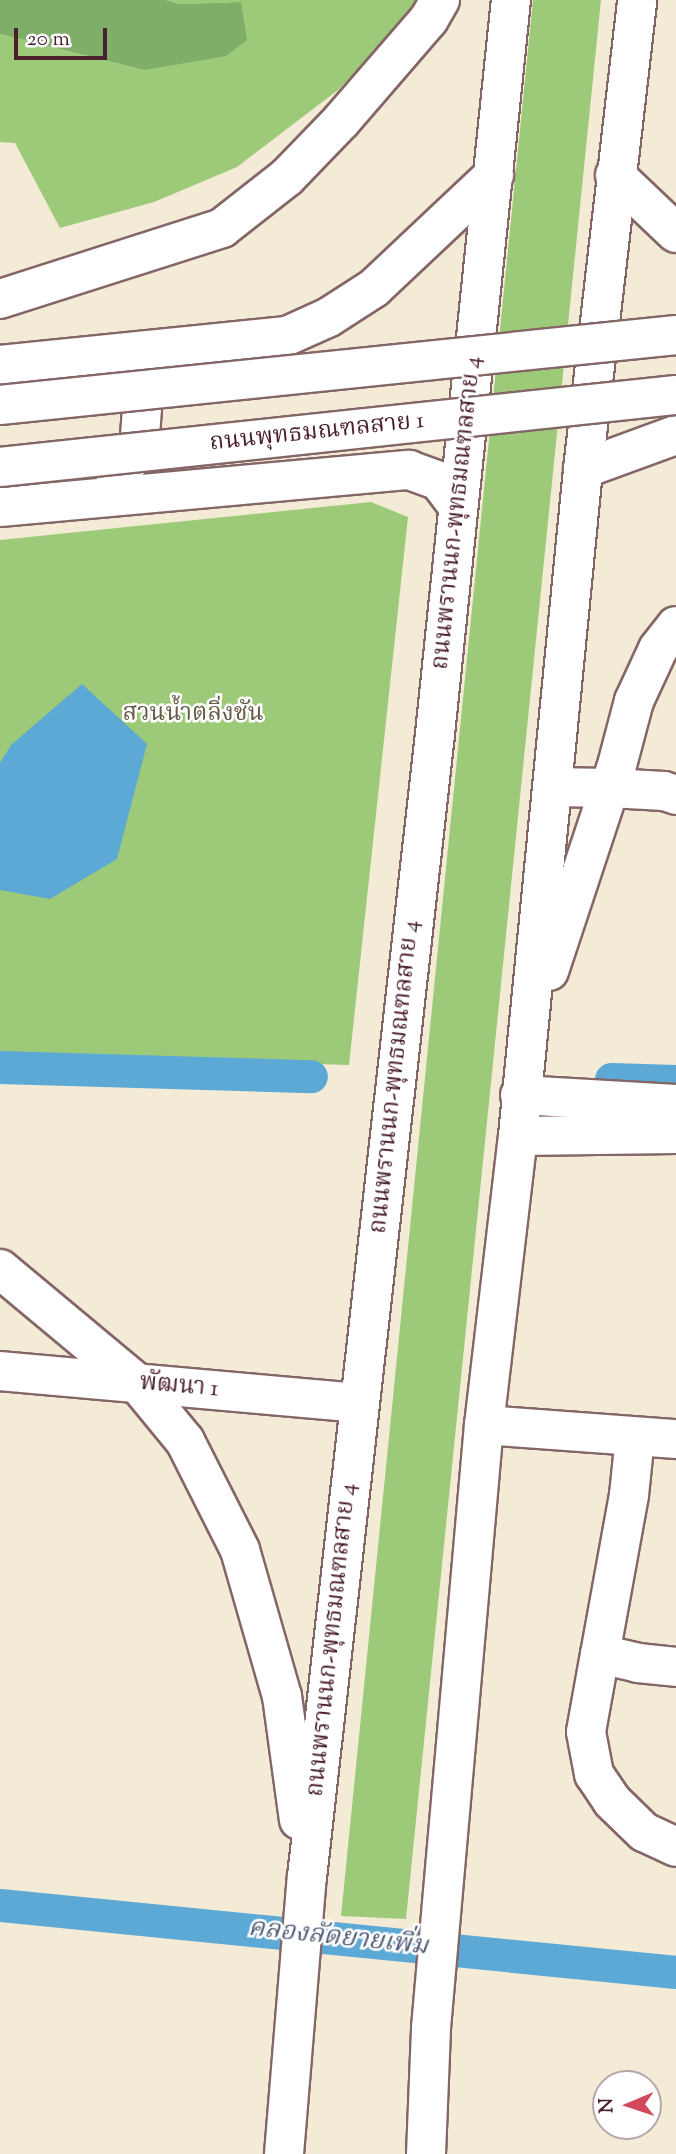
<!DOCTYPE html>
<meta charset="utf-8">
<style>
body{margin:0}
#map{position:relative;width:676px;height:2154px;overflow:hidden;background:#f3ebd6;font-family:"Sorts Mill Goudy","Noto Serif Thai",serif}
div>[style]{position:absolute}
.green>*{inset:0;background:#9dca78}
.forest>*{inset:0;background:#7eae68}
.water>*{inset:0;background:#5ba9d4}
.canal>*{height:33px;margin:-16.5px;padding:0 16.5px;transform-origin:16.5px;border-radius:16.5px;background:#5ba9d4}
.roads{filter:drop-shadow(2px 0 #856667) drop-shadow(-2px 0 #856667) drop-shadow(0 2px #856667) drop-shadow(0 -2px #856667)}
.minor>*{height:38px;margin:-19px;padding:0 19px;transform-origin:19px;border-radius:19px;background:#fff}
.major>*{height:38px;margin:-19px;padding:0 19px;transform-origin:19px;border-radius:19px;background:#fff}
.bridges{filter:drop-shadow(2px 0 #856667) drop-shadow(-2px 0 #856667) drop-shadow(0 2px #856667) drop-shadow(0 -2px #856667)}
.major-bridge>*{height:38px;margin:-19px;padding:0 19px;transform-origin:19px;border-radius:19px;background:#fff}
span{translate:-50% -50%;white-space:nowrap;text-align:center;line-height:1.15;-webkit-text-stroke:5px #fff;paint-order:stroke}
.street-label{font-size:24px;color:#4a1f2b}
.park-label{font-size:24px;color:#675b46}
.water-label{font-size:26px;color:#525d77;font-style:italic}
.north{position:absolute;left:592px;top:2070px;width:70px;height:70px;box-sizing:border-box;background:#fff;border:2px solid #b7a5aa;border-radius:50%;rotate:268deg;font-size:19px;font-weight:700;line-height:28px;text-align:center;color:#4a1f2b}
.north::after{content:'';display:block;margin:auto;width:24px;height:32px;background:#d1495b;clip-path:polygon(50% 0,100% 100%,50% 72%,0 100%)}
.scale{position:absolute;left:14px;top:28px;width:93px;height:32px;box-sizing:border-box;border:4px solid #4a1f2b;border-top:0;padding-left:9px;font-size:21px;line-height:24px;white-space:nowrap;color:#4a1f2b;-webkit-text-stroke:5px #fff;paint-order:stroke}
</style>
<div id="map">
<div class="green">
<i style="clip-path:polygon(166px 0,423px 0,338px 90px,237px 167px,154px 202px,60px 228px,15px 143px,0 142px,0 34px,144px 70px,241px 2px,179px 4px)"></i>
<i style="clip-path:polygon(533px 0,601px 0,406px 1919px,341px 1916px)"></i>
<i style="clip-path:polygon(371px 502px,408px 517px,349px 1065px,0 1055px,0 540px)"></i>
</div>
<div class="forest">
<i style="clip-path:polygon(0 0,166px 0,179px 4px,241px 2px,247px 40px,226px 56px,144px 70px,0 34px)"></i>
</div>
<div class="water">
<i style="clip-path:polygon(82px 684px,147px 744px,117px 859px,50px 899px,0 890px,0 763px,11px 745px)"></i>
</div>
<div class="canal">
<i style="left:0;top:1067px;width:311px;rotate:1.7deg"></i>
<i style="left:611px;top:1079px;width:65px;rotate:1.8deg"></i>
<i style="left:0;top:1905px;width:679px;rotate:5.66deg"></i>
</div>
<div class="roads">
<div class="minor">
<i style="left:552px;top:787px;width:58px;rotate:1deg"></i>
<i style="left:610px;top:788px;width:54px;rotate:3.2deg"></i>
<i style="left:664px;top:791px;width:13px;rotate:18deg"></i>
<i style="left:520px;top:1095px;width:156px;rotate:3.3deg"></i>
<i style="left:518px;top:1136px;width:158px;rotate:-0.7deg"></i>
<i style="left:0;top:1371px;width:360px;rotate:5.1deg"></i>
<i style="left:484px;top:1425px;width:193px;rotate:4.2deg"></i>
<i style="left:635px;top:1437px;width:58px;rotate:95.9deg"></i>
<i style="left:629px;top:1495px;width:162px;rotate:100.3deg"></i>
<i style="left:600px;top:1654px;width:39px;rotate:13deg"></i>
<i style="left:638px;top:1663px;width:38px;rotate:6deg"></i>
<i style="left:600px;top:1654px;width:79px;rotate:100.2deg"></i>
<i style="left:586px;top:1732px;width:43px;rotate:79.2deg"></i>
<i style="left:594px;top:1774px;width:32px;rotate:56deg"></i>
<i style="left:612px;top:1801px;width:45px;rotate:44.1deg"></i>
<i style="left:644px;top:1832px;width:35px;rotate:25deg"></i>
</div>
<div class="major">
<i style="left:615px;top:175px;width:84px;rotate:43.6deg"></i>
<i style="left:0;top:299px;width:233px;rotate:-17.7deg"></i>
<i style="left:222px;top:228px;width:83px;rotate:-38.1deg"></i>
<i style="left:287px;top:177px;width:78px;rotate:-46deg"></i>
<i style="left:341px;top:121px;width:135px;rotate:-49.2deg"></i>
<i style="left:429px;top:19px;width:22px;rotate:-60deg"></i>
<i style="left:0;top:365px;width:288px;rotate:-5.8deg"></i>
<i style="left:287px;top:336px;width:46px;rotate:-24.3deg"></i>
<i style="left:329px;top:317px;width:54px;rotate:-32.8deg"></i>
<i style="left:374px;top:288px;width:165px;rotate:-43.3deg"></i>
<i style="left:583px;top:469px;width:99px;rotate:-20.1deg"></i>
<i style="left:116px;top:477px;width:35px;rotate:-50deg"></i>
<i style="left:139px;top:450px;width:42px;rotate:-85.9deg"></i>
<i style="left:142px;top:408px;width:25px;rotate:-113deg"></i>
<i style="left:132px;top:385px;width:26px;rotate:-129deg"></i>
<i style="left:0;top:507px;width:411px;rotate:-5.2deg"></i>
<i style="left:409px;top:470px;width:32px;rotate:20deg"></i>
<i style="left:439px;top:481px;width:30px;rotate:53deg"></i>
<i style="left:549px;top:971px;width:213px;rotate:-71.7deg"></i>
<i style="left:616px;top:769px;width:70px;rotate:-75.2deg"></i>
<i style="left:634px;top:701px;width:57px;rotate:-65.2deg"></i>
<i style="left:658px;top:649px;width:29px;rotate:-52deg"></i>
<i style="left:0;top:1269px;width:180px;rotate:39.8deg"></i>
<i style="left:138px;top:1384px;width:74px;rotate:50.5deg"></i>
<i style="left:185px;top:1441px;width:122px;rotate:63.2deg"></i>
<i style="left:240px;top:1550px;width:152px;rotate:74deg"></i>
<i style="left:282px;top:1696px;width:125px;rotate:82.2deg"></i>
<i style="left:284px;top:2154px;width:278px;rotate:-85.3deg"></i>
<i style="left:307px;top:1877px;width:1150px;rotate:-83.61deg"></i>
<i style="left:435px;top:734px;width:738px;rotate:-84.09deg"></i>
<i style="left:426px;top:2154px;width:126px;rotate:-87.7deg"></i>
<i style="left:431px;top:2028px;width:605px;rotate:-84.98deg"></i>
<i style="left:484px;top:1425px;width:291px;rotate:-83.3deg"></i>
<i style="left:518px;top:1136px;width:670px;rotate:-84.43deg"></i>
<i style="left:583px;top:469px;width:472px;rotate:-83.4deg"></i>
</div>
</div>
<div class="bridges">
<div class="major-bridge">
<i style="left:0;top:405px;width:680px;rotate:-5.91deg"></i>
<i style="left:0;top:467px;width:680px;rotate:-6.08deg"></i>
</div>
</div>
<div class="street-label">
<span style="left:317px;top:433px;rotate:-6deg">ถนนพุทธมณฑลสาย 1</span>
<span style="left:458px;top:513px;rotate:-84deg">ถนนพรานนก-พุทธมณฑลสาย 4</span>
<span style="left:396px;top:1077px;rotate:-84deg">ถนนพรานนก-พุทธมณฑลสาย 4</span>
<span style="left:179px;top:1387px;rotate:5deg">พัฒนา 1</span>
<span style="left:333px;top:1640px;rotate:-84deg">ถนนพรานนก-พุทธมณฑลสาย 4</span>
</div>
<div class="park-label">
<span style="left:193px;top:715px">สวนน้ำตลิ่งชัน</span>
</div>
<div class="water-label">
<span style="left:338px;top:1938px;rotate:6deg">คลองลัดยายเพิ่ม</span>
</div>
<div class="north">N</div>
<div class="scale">20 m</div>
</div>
